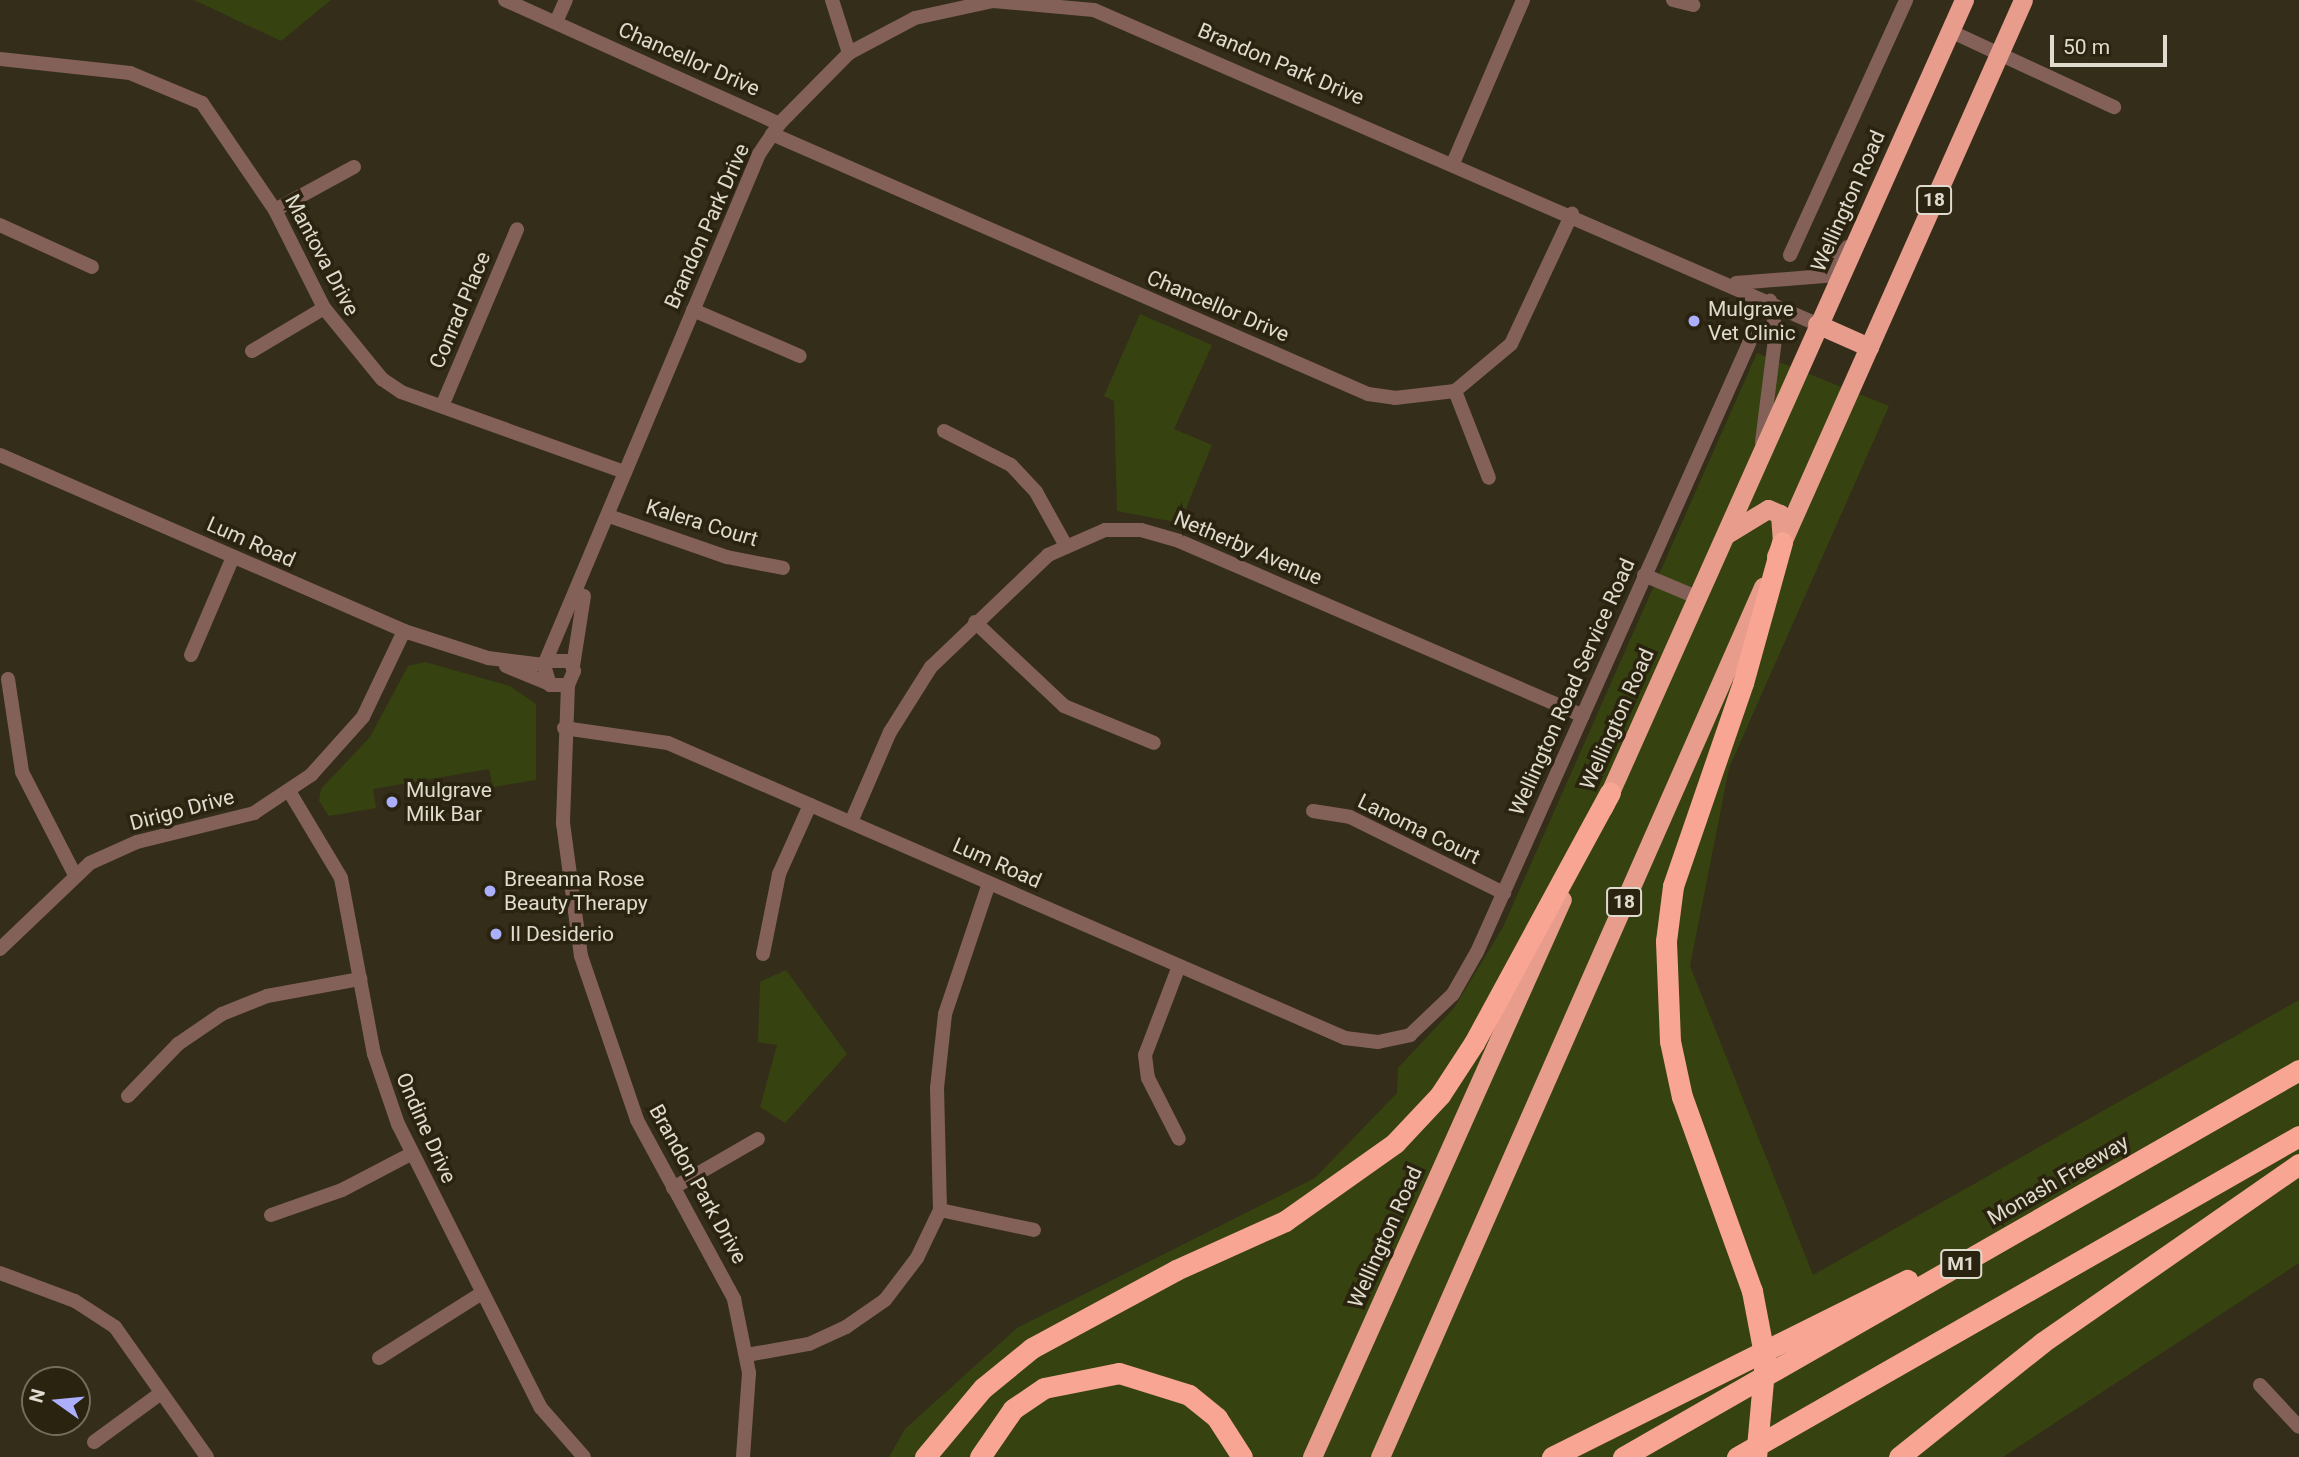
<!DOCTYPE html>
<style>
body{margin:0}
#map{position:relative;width:2299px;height:1457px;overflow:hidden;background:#342d19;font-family:Roboto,sans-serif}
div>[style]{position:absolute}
.green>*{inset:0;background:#364310}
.minor>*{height:14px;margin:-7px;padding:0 7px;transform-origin:7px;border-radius:7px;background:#836159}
.tertiary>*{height:14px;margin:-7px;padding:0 7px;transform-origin:7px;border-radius:7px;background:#836159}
.trunk>*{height:19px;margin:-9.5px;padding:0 9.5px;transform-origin:9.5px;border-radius:9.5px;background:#e89c8b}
.motorway>*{height:21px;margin:-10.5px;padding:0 10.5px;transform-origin:10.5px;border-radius:10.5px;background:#f9a593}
.motorway-bridge>*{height:21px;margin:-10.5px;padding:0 10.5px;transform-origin:10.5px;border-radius:10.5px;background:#f9a593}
.dots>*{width:19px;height:19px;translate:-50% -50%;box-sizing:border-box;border:4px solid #2a230f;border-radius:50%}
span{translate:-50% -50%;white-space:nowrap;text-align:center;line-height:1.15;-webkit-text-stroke:7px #2a230f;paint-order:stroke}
.shield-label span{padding:2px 5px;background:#2a230f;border:2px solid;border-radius:5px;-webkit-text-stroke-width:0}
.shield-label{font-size:19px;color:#e0dbcf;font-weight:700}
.street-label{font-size:21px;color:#e0dbcf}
.poi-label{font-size:21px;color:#e0dbcf}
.left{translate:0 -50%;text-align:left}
.north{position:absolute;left:21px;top:1366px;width:70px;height:70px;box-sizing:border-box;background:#2a230f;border:2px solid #736d5c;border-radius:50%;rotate:285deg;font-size:19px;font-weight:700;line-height:28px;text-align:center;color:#e0dbcf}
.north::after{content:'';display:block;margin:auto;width:24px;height:32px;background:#acaffb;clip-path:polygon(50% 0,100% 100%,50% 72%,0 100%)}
.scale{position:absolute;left:2050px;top:35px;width:117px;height:32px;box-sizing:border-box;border:4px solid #e0dbcf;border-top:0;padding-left:9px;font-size:21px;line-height:24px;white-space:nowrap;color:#e0dbcf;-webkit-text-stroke:5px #2a230f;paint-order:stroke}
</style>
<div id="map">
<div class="green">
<i style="clip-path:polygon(194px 0,331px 0,281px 41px)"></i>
<i style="clip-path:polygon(1140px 314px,1212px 345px,1174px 429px,1212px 445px,1180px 523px,1117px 511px,1114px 401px,1104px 396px)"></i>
<i style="clip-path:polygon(1757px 353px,1889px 406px,1729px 768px,1690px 966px,1813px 1275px,2299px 1000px,2299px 1263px,2003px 1457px,889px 1457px,905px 1429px,1017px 1328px,1315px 1178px,1397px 1093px,1398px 1068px,1454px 1008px,1503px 927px)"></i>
<i style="clip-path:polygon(425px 662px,510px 686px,536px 704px,536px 780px,493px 787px,489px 769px,373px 789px,376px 808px,329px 816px,319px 801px,321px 789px,370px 737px,408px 666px)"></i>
<i style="clip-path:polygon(786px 970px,847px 1054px,785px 1123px,760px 1107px,777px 1045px,758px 1042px,760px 982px)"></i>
</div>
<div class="minor">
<i style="left:505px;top:0;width:301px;rotate:24.3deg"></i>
<i style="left:832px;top:0;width:56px;rotate:72.2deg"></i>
<i style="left:1673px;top:0;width:21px;rotate:14deg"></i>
<i style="left:556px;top:22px;width:24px;rotate:-66deg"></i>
<i style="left:1950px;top:31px;width:181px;rotate:24.9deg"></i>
<i style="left:0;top:59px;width:131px;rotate:6.1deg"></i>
<i style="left:130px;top:73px;width:78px;rotate:22.6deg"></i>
<i style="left:202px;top:103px;width:130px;rotate:55.7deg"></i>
<i style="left:275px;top:210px;width:110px;rotate:63.4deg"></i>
<i style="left:324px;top:308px;width:92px;rotate:50.8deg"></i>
<i style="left:382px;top:379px;width:23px;rotate:34deg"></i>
<i style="left:401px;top:392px;width:238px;rotate:19.7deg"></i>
<i style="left:772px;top:134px;width:650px;rotate:23.57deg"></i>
<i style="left:1368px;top:394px;width:27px;rotate:8deg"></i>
<i style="left:1395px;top:398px;width:60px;rotate:-6.7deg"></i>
<i style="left:1455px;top:391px;width:73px;rotate:-40deg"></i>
<i style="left:1511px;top:344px;width:144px;rotate:-64.9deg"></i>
<i style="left:1454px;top:161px;width:175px;rotate:-66.8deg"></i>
<i style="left:275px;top:210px;width:90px;rotate:-28.6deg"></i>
<i style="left:0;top:225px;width:101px;rotate:24.5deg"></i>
<i style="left:1790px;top:255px;width:280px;rotate:-65.5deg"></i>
<i style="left:693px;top:310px;width:116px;rotate:23.3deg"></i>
<i style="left:252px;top:351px;width:84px;rotate:-30.8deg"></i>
<i style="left:1455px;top:391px;width:93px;rotate:68.7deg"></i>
<i style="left:442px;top:406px;width:192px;rotate:-67deg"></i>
<i style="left:944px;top:431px;width:75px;rotate:26.9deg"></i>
<i style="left:1011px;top:465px;width:37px;rotate:47deg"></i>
<i style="left:1036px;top:492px;width:60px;rotate:60.9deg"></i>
<i style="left:609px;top:516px;width:125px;rotate:19.2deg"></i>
<i style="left:727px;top:557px;width:57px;rotate:11.1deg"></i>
<i style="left:1644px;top:575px;width:56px;rotate:22.9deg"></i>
<i style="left:975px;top:622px;width:122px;rotate:43.3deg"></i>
<i style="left:1064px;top:706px;width:97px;rotate:22.3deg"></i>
<i style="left:191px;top:655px;width:107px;rotate:-66.8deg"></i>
<i style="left:8px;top:679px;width:94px;rotate:81.4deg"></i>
<i style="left:22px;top:772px;width:114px;rotate:62.8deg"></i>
<i style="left:564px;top:728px;width:105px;rotate:8.2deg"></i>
<i style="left:668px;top:743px;width:738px;rotate:23.54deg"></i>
<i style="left:1345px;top:1038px;width:33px;rotate:7deg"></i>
<i style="left:1378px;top:1042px;width:33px;rotate:-12deg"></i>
<i style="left:1410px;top:1035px;width:59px;rotate:-43.6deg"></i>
<i style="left:1453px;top:994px;width:48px;rotate:-60.3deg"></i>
<i style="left:1477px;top:952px;width:671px;rotate:-65.92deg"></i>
<i style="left:289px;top:791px;width:101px;rotate:59.1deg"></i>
<i style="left:341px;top:878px;width:179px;rotate:79.4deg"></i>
<i style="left:374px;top:1054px;width:74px;rotate:71.1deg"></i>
<i style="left:398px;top:1124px;width:318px;rotate:63.3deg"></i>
<i style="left:541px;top:1408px;width:65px;rotate:48.7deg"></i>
<i style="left:1313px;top:811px;width:37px;rotate:9deg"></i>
<i style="left:1350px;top:817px;width:172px;rotate:26.3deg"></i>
<i style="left:851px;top:822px;width:98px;rotate:-66.6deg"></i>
<i style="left:890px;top:732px;width:77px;rotate:-57.8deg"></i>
<i style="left:931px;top:667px;width:162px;rotate:-43.7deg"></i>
<i style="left:1048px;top:555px;width:62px;rotate:-23.7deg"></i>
<i style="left:1105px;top:530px;width:36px"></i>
<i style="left:1141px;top:530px;width:40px;rotate:16deg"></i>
<i style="left:1179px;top:541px;width:440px;rotate:23.4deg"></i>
<i style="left:0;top:949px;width:124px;rotate:-43.7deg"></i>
<i style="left:90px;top:863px;width:51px;rotate:-24.1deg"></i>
<i style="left:137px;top:842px;width:121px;rotate:-13.9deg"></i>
<i style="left:254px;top:813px;width:69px;rotate:-33.7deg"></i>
<i style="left:311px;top:775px;width:78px;rotate:-48.1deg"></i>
<i style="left:363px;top:717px;width:95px;rotate:-64.5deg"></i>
<i style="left:763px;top:954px;width:82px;rotate:-78.7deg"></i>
<i style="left:779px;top:874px;width:76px;rotate:-65.8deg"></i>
<i style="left:1179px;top:966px;width:95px;rotate:110.9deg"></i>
<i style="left:1145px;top:1055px;width:23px;rotate:83deg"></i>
<i style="left:1148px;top:1078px;width:68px;rotate:63.1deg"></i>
<i style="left:128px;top:1096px;width:72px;rotate:-46.1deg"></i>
<i style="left:178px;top:1044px;width:53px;rotate:-34.3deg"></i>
<i style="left:222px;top:1014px;width:48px;rotate:-21.8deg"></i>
<i style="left:267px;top:996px;width:95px;rotate:-10.4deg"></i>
<i style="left:673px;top:1188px;width:98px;rotate:-30deg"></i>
<i style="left:940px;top:1210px;width:96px;rotate:12deg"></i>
<i style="left:271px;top:1215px;width:75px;rotate:-19.4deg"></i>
<i style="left:342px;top:1190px;width:78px;rotate:-27.6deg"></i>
<i style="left:0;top:1273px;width:80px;rotate:20.5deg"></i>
<i style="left:75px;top:1301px;width:48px;rotate:33deg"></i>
<i style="left:115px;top:1327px;width:159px;rotate:54.7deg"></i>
<i style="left:747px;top:1355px;width:63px;rotate:-10.1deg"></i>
<i style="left:809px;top:1344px;width:41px;rotate:-24.7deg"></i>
<i style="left:846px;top:1327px;width:47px;rotate:-34.7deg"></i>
<i style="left:885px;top:1300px;width:53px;rotate:-52.7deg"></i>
<i style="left:917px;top:1258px;width:53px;rotate:-64.4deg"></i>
<i style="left:940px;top:1210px;width:122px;rotate:-91.4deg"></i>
<i style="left:937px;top:1088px;width:74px;rotate:-83.8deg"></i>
<i style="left:945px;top:1014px;width:138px;rotate:-71.4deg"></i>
<i style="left:379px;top:1358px;width:122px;rotate:-32.3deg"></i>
<i style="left:2260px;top:1385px;width:57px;rotate:47.1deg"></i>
<i style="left:94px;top:1442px;width:83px;rotate:-36.2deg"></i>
</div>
<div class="tertiary">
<i style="left:1736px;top:283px;width:89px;rotate:-4.5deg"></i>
<i style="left:1825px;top:276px;width:37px;rotate:-52deg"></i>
<i style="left:1762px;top:442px;width:112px;rotate:-82.8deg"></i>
<i style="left:1776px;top:331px;width:31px;rotate:-101deg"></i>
<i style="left:0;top:455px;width:441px;rotate:23.5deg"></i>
<i style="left:404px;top:631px;width:88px;rotate:17.8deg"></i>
<i style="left:488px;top:658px;width:56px;rotate:7.1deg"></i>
<i style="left:547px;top:661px;width:23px"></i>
<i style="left:570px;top:661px;width:11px;rotate:68deg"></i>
<i style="left:574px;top:671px;width:15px;rotate:113deg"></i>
<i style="left:568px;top:685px;width:18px;rotate:180deg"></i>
<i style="left:550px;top:685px;width:21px;rotate:-107deg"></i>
<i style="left:544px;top:665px;width:554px;rotate:-67.18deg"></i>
<i style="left:759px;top:154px;width:36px;rotate:-56deg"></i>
<i style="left:779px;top:124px;width:100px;rotate:-45.4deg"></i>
<i style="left:849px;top:53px;width:75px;rotate:-27.9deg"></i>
<i style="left:915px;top:18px;width:80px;rotate:-12.3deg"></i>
<i style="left:993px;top:1px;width:101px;rotate:5.1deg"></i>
<i style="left:1094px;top:10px;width:788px;rotate:23.48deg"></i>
<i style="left:506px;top:666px;width:44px;rotate:22.5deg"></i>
<i style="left:573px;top:666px;width:71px;rotate:-81.1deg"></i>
<i style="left:568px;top:685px;width:138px;rotate:92.1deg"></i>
<i style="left:563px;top:823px;width:134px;rotate:82.3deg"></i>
<i style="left:581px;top:956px;width:173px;rotate:71.1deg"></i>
<i style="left:637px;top:1120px;width:204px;rotate:61.5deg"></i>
<i style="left:734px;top:1299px;width:76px;rotate:78.5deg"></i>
<i style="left:749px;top:1373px;width:84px;rotate:94.1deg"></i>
</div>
<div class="trunk">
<i style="left:1817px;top:324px;width:57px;rotate:23.9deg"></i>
<i style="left:1727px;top:534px;width:48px;rotate:-31.4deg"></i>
<i style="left:1768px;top:509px;width:13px;rotate:23deg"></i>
<i style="left:1780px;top:514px;width:26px;rotate:86deg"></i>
<i style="left:1776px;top:556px;width:608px;rotate:-66.05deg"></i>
<i style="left:1603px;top:808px;width:885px;rotate:-65.93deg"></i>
<i style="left:1312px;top:1457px;width:611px;rotate:-65.87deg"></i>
<i style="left:1380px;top:1457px;width:951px;rotate:-66.24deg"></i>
</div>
<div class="motorway">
<i style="left:1752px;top:1291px;width:206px;rotate:-109.8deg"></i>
<i style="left:1682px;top:1097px;width:57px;rotate:-102.1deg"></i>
<i style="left:1670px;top:1041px;width:100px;rotate:-92.3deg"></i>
<i style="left:1666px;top:941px;width:55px;rotate:-82.7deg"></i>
<i style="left:1673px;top:886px;width:215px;rotate:-71deg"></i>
<i style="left:1743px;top:683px;width:146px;rotate:-74.5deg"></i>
<i style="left:925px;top:1457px;width:90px;rotate:-50deg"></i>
<i style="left:983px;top:1388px;width:63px;rotate:-39.2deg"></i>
<i style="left:1032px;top:1348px;width:164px;rotate:-28.4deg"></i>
<i style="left:1176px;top:1270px;width:120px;rotate:-24.2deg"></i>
<i style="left:1285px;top:1221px;width:135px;rotate:-35.3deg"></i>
<i style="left:1395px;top:1143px;width:66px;rotate:-46.8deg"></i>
<i style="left:1440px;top:1095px;width:62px;rotate:-56.8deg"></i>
<i style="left:1474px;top:1043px;width:285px;rotate:-61.5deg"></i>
<i style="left:980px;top:1457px;width:58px;rotate:-55.5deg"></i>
<i style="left:1013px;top:1409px;width:37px;rotate:-34deg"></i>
<i style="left:1044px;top:1388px;width:76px;rotate:-11.3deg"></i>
<i style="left:1119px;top:1373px;width:73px;rotate:17.4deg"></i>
<i style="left:1189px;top:1395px;width:36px;rotate:39deg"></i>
<i style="left:1217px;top:1418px;width:46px;rotate:57.3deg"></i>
<i style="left:1552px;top:1457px;width:397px;rotate:-26.5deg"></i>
<i style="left:1623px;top:1457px;width:779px;rotate:-29.79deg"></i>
<i style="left:1737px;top:1457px;width:647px;rotate:-29.73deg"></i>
<i style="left:1899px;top:1457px;width:184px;rotate:-38.6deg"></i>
<i style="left:2043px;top:1342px;width:312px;rotate:-34.8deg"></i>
</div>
<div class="motorway-bridge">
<i style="left:1752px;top:1291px;width:69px;rotate:79.2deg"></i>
<i style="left:1765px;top:1359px;width:98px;rotate:95.2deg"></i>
</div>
<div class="dots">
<i style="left:1694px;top:321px;background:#acaffb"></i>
<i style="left:392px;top:802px;background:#acaffb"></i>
<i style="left:490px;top:891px;background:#acaffb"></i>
<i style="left:496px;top:934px;background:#acaffb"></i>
</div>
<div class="shield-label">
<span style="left:1934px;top:200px">18</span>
<span style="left:1624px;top:902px">18</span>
<span style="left:1961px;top:1264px">M1</span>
</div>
<div class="street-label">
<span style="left:689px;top:59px;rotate:24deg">Chancellor Drive</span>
<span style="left:1281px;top:64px;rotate:23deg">Brandon Park Drive</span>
<span style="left:1848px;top:201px;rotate:-66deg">Wellington Road</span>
<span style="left:707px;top:226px;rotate:-66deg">Brandon Park Drive</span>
<span style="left:322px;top:255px;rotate:62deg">Mantova Drive</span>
<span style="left:1218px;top:306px;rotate:23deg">Chancellor Drive</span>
<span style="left:460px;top:310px;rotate:-67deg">Conrad Place</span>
<span style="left:702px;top:523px;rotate:17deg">Kalera Court</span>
<span style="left:251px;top:542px;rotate:24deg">Lum Road</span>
<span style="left:1248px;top:548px;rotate:23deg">Netherby Avenue</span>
<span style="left:1572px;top:687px;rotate:-66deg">Wellington Road Service Road</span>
<span style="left:1617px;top:719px;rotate:-66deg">Wellington Road</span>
<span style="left:182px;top:810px;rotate:-15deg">Dirigo Drive</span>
<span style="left:1419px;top:829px;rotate:26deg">Lanoma Court</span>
<span style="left:997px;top:863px;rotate:24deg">Lum Road</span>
<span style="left:426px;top:1128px;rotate:66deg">Ondine Drive</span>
<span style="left:2058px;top:1180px;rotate:-30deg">Monash Freeway</span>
<span style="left:698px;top:1184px;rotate:61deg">Brandon Park Drive</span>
<span style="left:1385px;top:1237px;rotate:-66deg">Wellington Road</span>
</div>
<div class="poi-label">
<span class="left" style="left:1708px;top:321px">Mulgrave<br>Vet Clinic</span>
<span class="left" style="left:406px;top:802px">Mulgrave<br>Milk Bar</span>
<span class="left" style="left:504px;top:891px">Breeanna Rose<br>Beauty Therapy</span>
<span class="left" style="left:510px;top:934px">Il Desiderio</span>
</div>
<div class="north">N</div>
<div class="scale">50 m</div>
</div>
